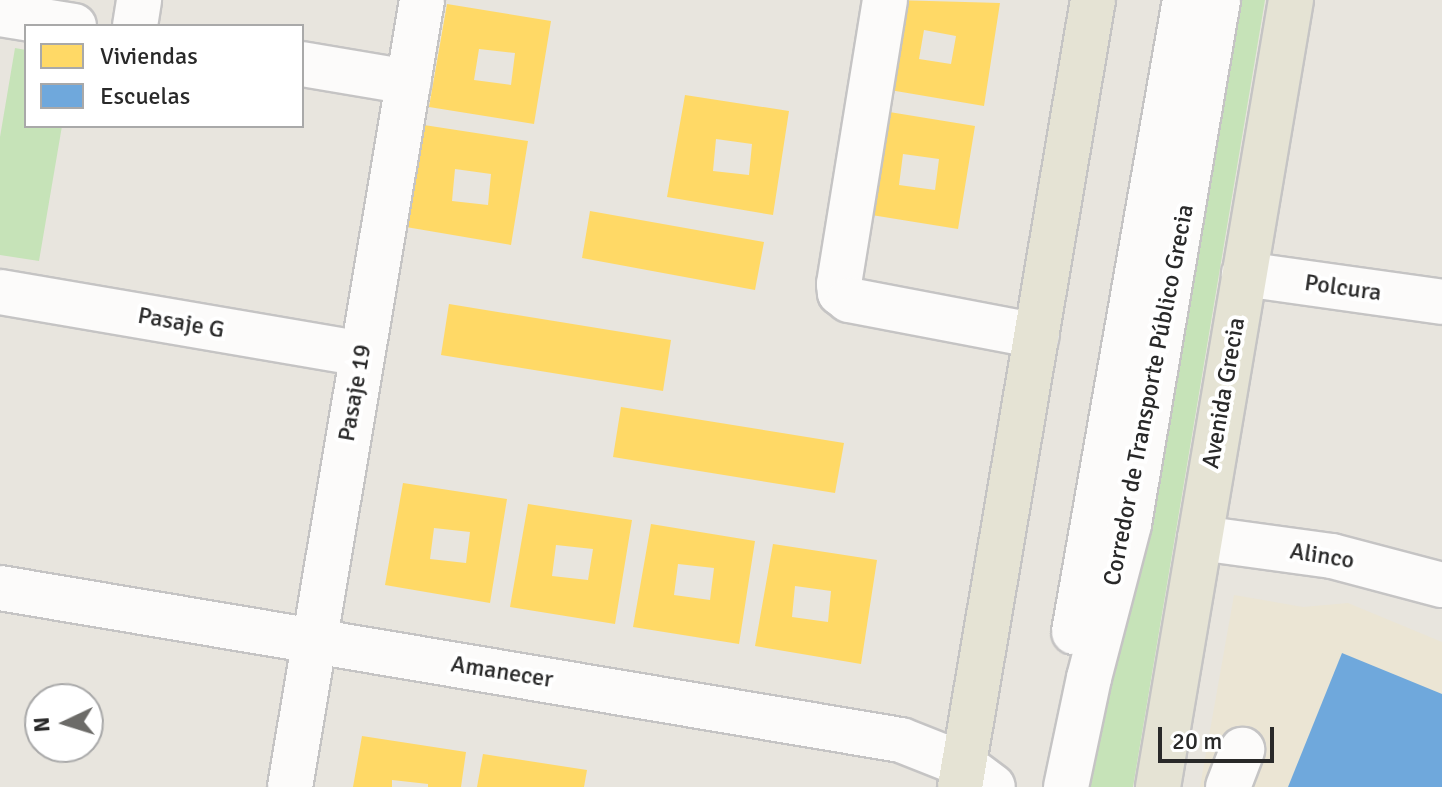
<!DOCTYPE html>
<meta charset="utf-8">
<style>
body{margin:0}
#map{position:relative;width:1442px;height:787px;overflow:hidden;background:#e8e5de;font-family:Signika,sans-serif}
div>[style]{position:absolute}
.education>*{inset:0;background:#ebe5d4}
.green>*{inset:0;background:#c6e3b8}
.homes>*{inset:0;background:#ffd966}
.schools>*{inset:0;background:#6fa8dc}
.roads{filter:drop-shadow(2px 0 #c5c4c4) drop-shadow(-2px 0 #c5c4c4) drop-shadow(0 2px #c5c4c4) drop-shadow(0 -2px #c5c4c4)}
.minor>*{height:44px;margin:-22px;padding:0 22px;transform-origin:22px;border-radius:22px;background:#fcfbfa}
.major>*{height:44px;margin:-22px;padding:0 22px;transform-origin:22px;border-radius:22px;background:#e5e3d4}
span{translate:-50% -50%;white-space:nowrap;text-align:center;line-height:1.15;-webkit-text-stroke:8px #fff;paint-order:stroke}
.street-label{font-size:24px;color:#292929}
.legend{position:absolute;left:24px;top:24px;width:280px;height:104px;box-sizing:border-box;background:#fff;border:2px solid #a9a9a9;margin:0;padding:10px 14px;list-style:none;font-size:24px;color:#292929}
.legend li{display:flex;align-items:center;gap:16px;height:40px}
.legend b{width:40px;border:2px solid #a9a9a9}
.north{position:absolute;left:24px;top:683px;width:80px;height:80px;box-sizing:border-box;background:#fff;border:2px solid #a9a9a9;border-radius:50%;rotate:266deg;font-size:22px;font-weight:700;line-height:32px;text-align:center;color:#292929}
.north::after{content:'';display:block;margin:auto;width:28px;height:36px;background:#6c6b68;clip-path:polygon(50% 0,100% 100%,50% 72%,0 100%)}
.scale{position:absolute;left:1158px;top:727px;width:116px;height:36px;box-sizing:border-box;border:4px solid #292929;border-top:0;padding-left:10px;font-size:24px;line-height:28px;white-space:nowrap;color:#292929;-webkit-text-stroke:6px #fff;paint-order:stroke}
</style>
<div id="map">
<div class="education">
<i style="clip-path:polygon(1234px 595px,1303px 607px,1348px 603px,1442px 642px,1442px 787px,1200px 787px)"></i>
</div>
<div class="green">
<i style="clip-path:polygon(1228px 0,1265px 0,1133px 787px,1076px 787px)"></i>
<i style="clip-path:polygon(15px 48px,26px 50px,26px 126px,62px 126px,39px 261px,0 255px,0 137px)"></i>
</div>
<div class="homes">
<i style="clip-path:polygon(evenodd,894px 0,1000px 3px,984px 106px,878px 88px,894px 0,924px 30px,956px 36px,951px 64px,919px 59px,924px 30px)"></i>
<i style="clip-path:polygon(evenodd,447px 4px,551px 21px,534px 124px,429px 107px,447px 4px,479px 49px,515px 53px,511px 85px,474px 80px,479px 49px)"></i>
<i style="clip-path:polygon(evenodd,685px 95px,789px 111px,773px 215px,667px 197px,685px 95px,716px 139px,752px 144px,749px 175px,713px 171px,716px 139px)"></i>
<i style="clip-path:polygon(evenodd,871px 109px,975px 126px,958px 229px,853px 212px,871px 109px,903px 154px,939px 159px,935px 190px,899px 185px,903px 154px)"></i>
<i style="clip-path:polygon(evenodd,424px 125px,528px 141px,511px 245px,406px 227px,424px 125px,455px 169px,491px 174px,488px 205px,452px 201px,455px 169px)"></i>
<i style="clip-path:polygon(590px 211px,764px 242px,755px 290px,582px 258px)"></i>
<i style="clip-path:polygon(449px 304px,671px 340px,663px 391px,441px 355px)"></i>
<i style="clip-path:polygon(621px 407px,844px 443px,835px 493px,613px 457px)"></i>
<i style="clip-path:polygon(evenodd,403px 483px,507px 499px,490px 603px,385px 585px,403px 483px,434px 528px,470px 532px,466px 563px,430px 559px,434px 528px)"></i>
<i style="clip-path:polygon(evenodd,528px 504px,632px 520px,615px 624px,510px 607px,528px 504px,556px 545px,593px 549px,588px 580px,552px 576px,556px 545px)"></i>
<i style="clip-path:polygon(evenodd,651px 524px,755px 541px,739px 644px,633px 627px,651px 524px,678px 564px,714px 568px,710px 600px,674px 595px,678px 564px)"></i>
<i style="clip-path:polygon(evenodd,773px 544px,877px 560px,861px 664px,755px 646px,773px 544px,795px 586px,831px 591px,828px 622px,792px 617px,795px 586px)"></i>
<i style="clip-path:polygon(362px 736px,466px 752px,461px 787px,428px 787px,428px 784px,392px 780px,392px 787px,353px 787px)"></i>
<i style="clip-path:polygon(483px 754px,587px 770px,584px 787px,477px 787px)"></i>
</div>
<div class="schools">
<i style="clip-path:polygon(1342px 653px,1442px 694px,1442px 787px,1288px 787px)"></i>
</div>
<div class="roads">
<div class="minor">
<i style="left:885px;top:0;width:288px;rotate:99.2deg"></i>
<i style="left:839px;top:284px;width:9px;rotate:84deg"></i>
<i style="left:840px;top:293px;width:11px;rotate:38deg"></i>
<i style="left:849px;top:300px;width:191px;rotate:10.8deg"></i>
<i style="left:0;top:14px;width:75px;rotate:9.2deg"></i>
<i style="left:135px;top:26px;width:26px;rotate:-81deg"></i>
<i style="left:302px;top:64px;width:108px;rotate:9.6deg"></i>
<i style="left:1244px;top:274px;width:200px;rotate:8deg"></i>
<i style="left:0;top:292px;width:367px;rotate:9.7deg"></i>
<i style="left:1200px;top:538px;width:133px;rotate:7.8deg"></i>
<i style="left:1332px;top:556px;width:114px;rotate:14.8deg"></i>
<i style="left:0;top:588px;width:914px;rotate:9.58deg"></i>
<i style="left:901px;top:740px;width:68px;rotate:21.6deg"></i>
<i style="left:964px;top:765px;width:36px;rotate:37deg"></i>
<i style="left:1074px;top:632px;width:642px;rotate:-80.04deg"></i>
<i style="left:290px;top:787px;width:798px;rotate:-80.48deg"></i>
<i style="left:1066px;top:787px;width:111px;rotate:-78.1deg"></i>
<i style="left:1089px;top:678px;width:159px;rotate:-75.4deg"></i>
<i style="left:1129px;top:524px;width:532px;rotate:-80.36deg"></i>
<i style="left:1228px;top:787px;width:40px;rotate:-69deg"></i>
</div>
<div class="major">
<i style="left:960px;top:787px;width:798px;rotate:-80.41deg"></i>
<i style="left:1158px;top:787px;width:798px;rotate:-80.41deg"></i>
</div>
</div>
<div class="street-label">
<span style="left:1343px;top:288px;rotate:8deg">Polcura</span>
<span style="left:181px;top:323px;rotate:10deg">Pasaje G</span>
<span style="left:355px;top:393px;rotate:-80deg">Pasaje 19</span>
<span style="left:1224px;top:393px;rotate:-80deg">Avenida Grecia</span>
<span style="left:1149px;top:395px;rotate:-79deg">Corredor de Transporte Público Grecia</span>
<span style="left:1322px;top:556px;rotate:9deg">Alinco</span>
<span style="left:502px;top:672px;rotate:9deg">Amanecer</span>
</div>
<ul class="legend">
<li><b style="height:22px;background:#ffd966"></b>Viviendas</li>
<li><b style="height:22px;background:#6fa8dc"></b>Escuelas</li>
</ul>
<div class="north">N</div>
<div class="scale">20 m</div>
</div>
